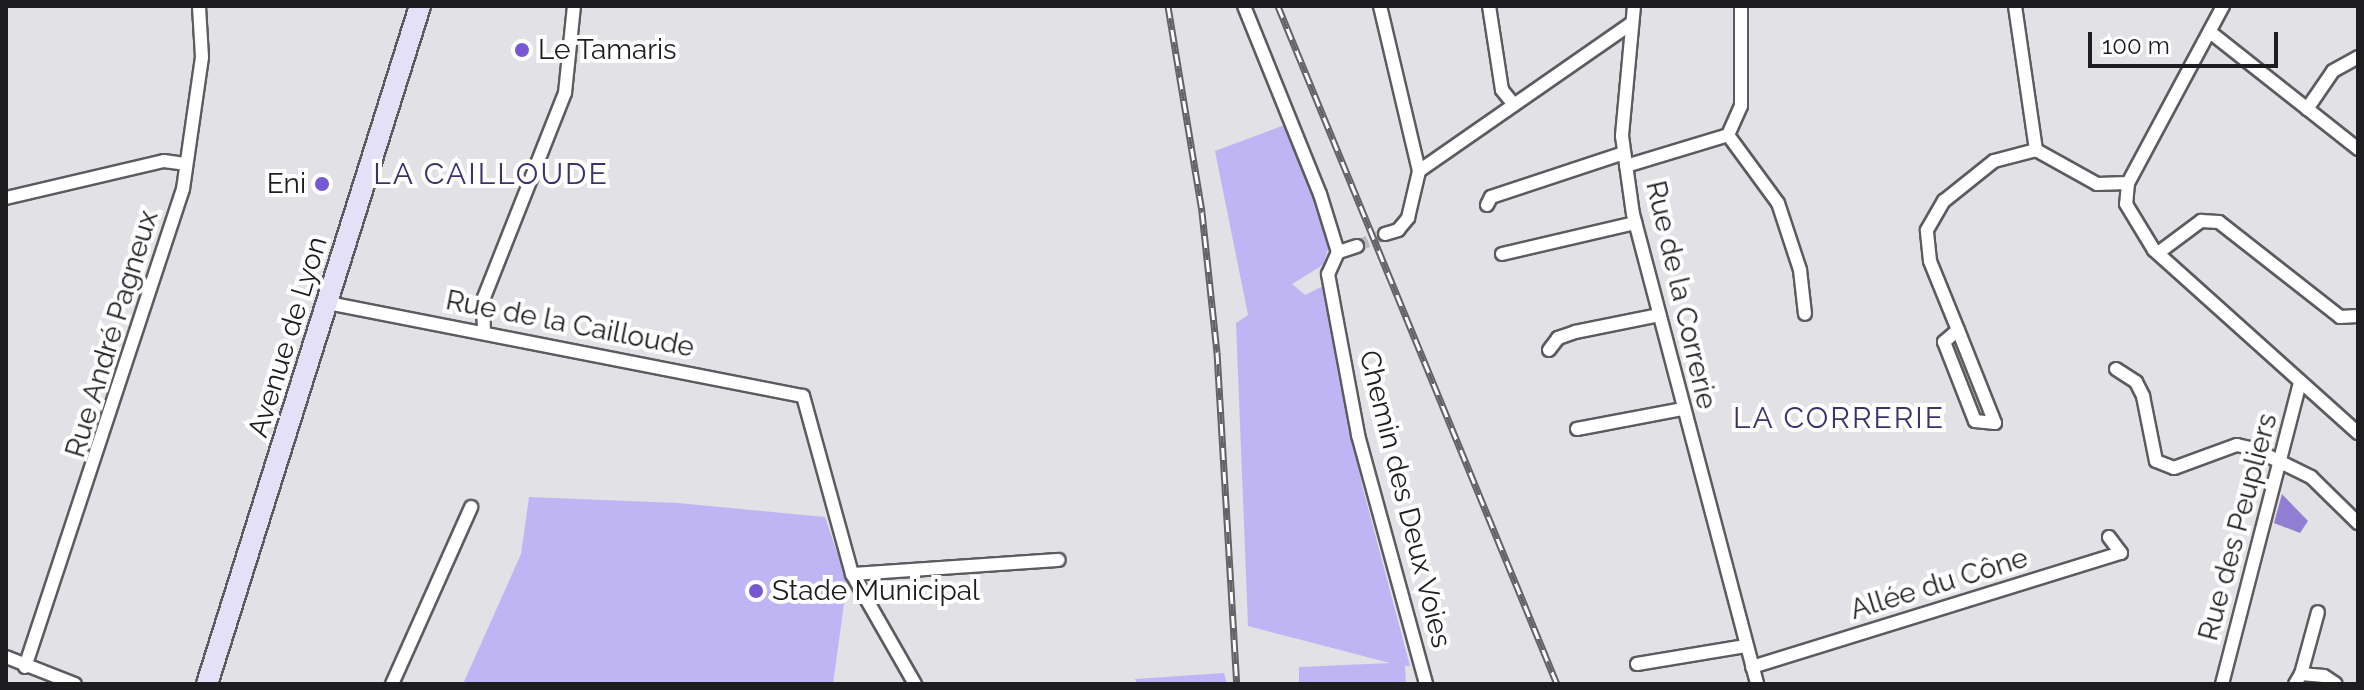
<!DOCTYPE html>
<meta charset="utf-8">
<style>
body{margin:0}
#map{position:relative;width:2364px;height:690px;overflow:hidden;background:#e2e1e5;font-family:Raleway,sans-serif}
div>[style]{position:absolute}
.green>*{inset:0;background:#c0b5f4}
.water>*{inset:0;background:#907ed3}
.street-tunnel>*{height:12px;margin-top:-6px;transform-origin:0;background:repeating-linear-gradient(90deg,#bbbabd 0 12px,transparent 0 18px)}
.roads{filter:drop-shadow(2px 0 #5c5b5f) drop-shadow(-2px 0 #5c5b5f) drop-shadow(0 2px #5c5b5f) drop-shadow(0 -2px #5c5b5f)}
.street>*{height:12px;margin:-6px;padding:0 6px;transform-origin:6px;border-radius:6px;background:#fff}
.primary>*{height:20px;margin:-10px;padding:0 10px;transform-origin:10px;border-radius:10px;background:#e3e0f8}
.rail>*{height:7px;margin-top:-3.5px;transform-origin:0;background:repeating-linear-gradient(90deg,#fff 0 12px,#636265 0 24px);box-sizing:border-box;border-block:2px solid #636265}
.dots>*{width:22px;height:22px;translate:-50% -50%;box-sizing:border-box;border:4px solid #fff;border-radius:50%}
span{translate:-50% -50%;white-space:nowrap;text-align:center;line-height:1.15;-webkit-text-stroke:8px #fff;paint-order:stroke}
.poi-label{font-size:28px;color:#1d1d1f}
.left{translate:0 -50%;text-align:left}
.right{translate:-100% -50%;text-align:right}
.street-label{font-size:28px;color:#1d1d1f}
.neighbourhood-label{font-size:30px;color:#3f316d;letter-spacing:2px}
.frame{position:absolute;inset:0;border:8px solid #1d1d1f;pointer-events:none}
.scale{position:absolute;left:2088px;top:32px;width:190px;height:36px;box-sizing:border-box;border:4px solid #1d1d1f;border-top:0;padding-left:10px;font-size:24px;line-height:28px;white-space:nowrap;color:#1d1d1f;-webkit-text-stroke:6px #fff;paint-order:stroke}
</style>
<div id="map">
<div class="green">
<i style="clip-path:polygon(1287px 124px,1329px 246px,1323px 265px,1292px 284px,1305px 295px,1325px 285px,1362px 485px,1410px 666px,1405px 666px,1406px 684px,1299px 684px,1299px 667px,1390px 663px,1248px 626px,1236px 323px,1248px 315px,1215px 151px)"></i>
<i style="clip-path:polygon(529px 497px,678px 503px,825px 517px,847px 582px,833px 684px,463px 684px,521px 554px)"></i>
<i style="clip-path:polygon(1224px 673px,1227px 684px,1137px 684px,1135px 679px)"></i>
</div>
<div class="water">
<i style="clip-path:polygon(2282px 494px,2308px 521px,2300px 533px,2274px 523px)"></i>
</div>
<div class="street-tunnel">
<i style="left:1357px;top:246px;width:30px;rotate:-23deg"></i>
</div>
<div class="roads">
<div class="street">
<i style="left:1244px;top:6px;width:203px;rotate:68deg"></i>
<i style="left:1320px;top:194px;width:61px;rotate:72.8deg"></i>
<i style="left:1380px;top:6px;width:170px;rotate:76.7deg"></i>
<i style="left:1489px;top:6px;width:85px;rotate:81.2deg"></i>
<i style="left:1502px;top:90px;width:19px;rotate:51deg"></i>
<i style="left:1634px;top:6px;width:131px;rotate:95.3deg"></i>
<i style="left:1622px;top:136px;width:79px;rotate:82deg"></i>
<i style="left:1633px;top:214px;width:486px;rotate:75.2deg"></i>
<i style="left:2015px;top:6px;width:146px;rotate:81.7deg"></i>
<i style="left:2223px;top:6px;width:201px;rotate:118.2deg"></i>
<i style="left:2128px;top:183px;width:21px;rotate:95deg"></i>
<i style="left:2126px;top:204px;width:54px;rotate:58.7deg"></i>
<i style="left:2154px;top:250px;width:274px;rotate:41.9deg"></i>
<i style="left:2210px;top:32px;width:189px;rotate:38.3deg"></i>
<i style="left:2307px;top:109px;width:46px;rotate:-55.6deg"></i>
<i style="left:2333px;top:71px;width:29px;rotate:-29deg"></i>
<i style="left:1728px;top:135px;width:32px;rotate:-66deg"></i>
<i style="left:1741px;top:106px;width:100px;rotate:-90deg"></i>
<i style="left:1626px;top:166px;width:107px;rotate:-16.9deg"></i>
<i style="left:1728px;top:135px;width:84px;rotate:53.7deg"></i>
<i style="left:1778px;top:203px;width:71px;rotate:71.8deg"></i>
<i style="left:1800px;top:270px;width:44px;rotate:83.5deg"></i>
<i style="left:6px;top:198px;width:162px;rotate:-13.2deg"></i>
<i style="left:164px;top:161px;width:21px;rotate:8deg"></i>
<i style="left:1487px;top:205px;width:9px;rotate:-63deg"></i>
<i style="left:1491px;top:197px;width:140px;rotate:-18.3deg"></i>
<i style="left:1385px;top:234px;width:14px;rotate:-17deg"></i>
<i style="left:1398px;top:230px;width:16px;rotate:-50deg"></i>
<i style="left:1408px;top:218px;width:48px;rotate:-76.8deg"></i>
<i style="left:1419px;top:171px;width:259px;rotate:-34.8deg"></i>
<i style="left:1357px;top:246px;width:20px;rotate:162deg"></i>
<i style="left:1338px;top:252px;width:24px;rotate:114deg"></i>
<i style="left:1328px;top:274px;width:164px;rotate:79.4deg"></i>
<i style="left:1358px;top:435px;width:258px;rotate:74.7deg"></i>
<i style="left:2158px;top:253px;width:54px;rotate:-36.7deg"></i>
<i style="left:2201px;top:221px;width:18px;rotate:3deg"></i>
<i style="left:2219px;top:222px;width:154px;rotate:38.1deg"></i>
<i style="left:2340px;top:317px;width:18px;rotate:-3deg"></i>
<i style="left:1502px;top:254px;width:137px;rotate:-13.1deg"></i>
<i style="left:328px;top:303px;width:484px;rotate:11.1deg"></i>
<i style="left:803px;top:396px;width:185px;rotate:74.6deg"></i>
<i style="left:852px;top:574px;width:127px;rotate:60.2deg"></i>
<i style="left:1958px;top:330px;width:100px;rotate:68.3deg"></i>
<i style="left:1995px;top:423px;width:20px;rotate:-174deg"></i>
<i style="left:1975px;top:421px;width:85px;rotate:-111.4deg"></i>
<i style="left:1944px;top:342px;width:18px;rotate:-41deg"></i>
<i style="left:1958px;top:330px;width:74px;rotate:-112.1deg"></i>
<i style="left:1930px;top:261px;width:31px;rotate:-96deg"></i>
<i style="left:1927px;top:230px;width:34px;rotate:-60deg"></i>
<i style="left:1944px;top:201px;width:64px;rotate:-38.7deg"></i>
<i style="left:1994px;top:161px;width:43px;rotate:-14.7deg"></i>
<i style="left:2036px;top:150px;width:70px;rotate:29.1deg"></i>
<i style="left:2097px;top:184px;width:31px;rotate:-2deg"></i>
<i style="left:484px;top:332px;width:32px;rotate:-92deg"></i>
<i style="left:483px;top:300px;width:223px;rotate:-68.4deg"></i>
<i style="left:565px;top:93px;width:87px;rotate:-84.1deg"></i>
<i style="left:1549px;top:350px;width:15px;rotate:-53deg"></i>
<i style="left:1558px;top:338px;width:18px;rotate:-19deg"></i>
<i style="left:1575px;top:332px;width:86px;rotate:-11.4deg"></i>
<i style="left:2116px;top:369px;width:24px;rotate:33deg"></i>
<i style="left:2136px;top:382px;width:16px;rotate:63deg"></i>
<i style="left:2143px;top:396px;width:66px;rotate:78.7deg"></i>
<i style="left:2156px;top:461px;width:19px;rotate:21deg"></i>
<i style="left:2174px;top:468px;width:67px;rotate:-20.1deg"></i>
<i style="left:2237px;top:445px;width:17px;rotate:13deg"></i>
<i style="left:2254px;top:449px;width:64px;rotate:26.2deg"></i>
<i style="left:2311px;top:477px;width:66px;rotate:44.4deg"></i>
<i style="left:1577px;top:429px;width:108px;rotate:-10.7deg"></i>
<i style="left:852px;top:574px;width:207px;rotate:-3.9deg"></i>
<i style="left:6px;top:657px;width:74px;rotate:21.4deg"></i>
<i style="left:1637px;top:664px;width:110px;rotate:-9.4deg"></i>
<i style="left:25px;top:667px;width:503px;rotate:-71.71deg"></i>
<i style="left:183px;top:189px;width:133px;rotate:-81.8deg"></i>
<i style="left:202px;top:57px;width:51px;rotate:-93.4deg"></i>
<i style="left:1752px;top:667px;width:386px;rotate:-17.2deg"></i>
<i style="left:2121px;top:553px;width:20px;rotate:-127deg"></i>
<i style="left:2301px;top:674px;width:64px;rotate:-74.7deg"></i>
<i style="left:392px;top:684px;width:194px;rotate:-65.9deg"></i>
<i style="left:2222px;top:684px;width:312px;rotate:-75.5deg"></i>
<i style="left:2295px;top:684px;width:12px;rotate:-59deg"></i>
<i style="left:2301px;top:674px;width:23px;rotate:5deg"></i>
<i style="left:2324px;top:676px;width:14px;rotate:34deg"></i>
</div>
<div class="primary">
<i style="left:207px;top:684px;width:711px;rotate:-72.56deg"></i>
</div>
</div>
<div class="rail">
<i style="left:1168px;top:6px;width:209px;rotate:80.6deg"></i>
<i style="left:1202px;top:212px;width:141px;rotate:83.9deg"></i>
<i style="left:1217px;top:352px;width:333px;rotate:86.6deg"></i>
<i style="left:1278px;top:6px;width:733px;rotate:67.63deg"></i>
</div>
<div class="dots">
<i style="left:522px;top:50px;background:#7858d2"></i>
<i style="left:322px;top:184px;background:#7858d2"></i>
<i style="left:756px;top:591px;background:#7858d2"></i>
</div>
<div class="poi-label">
<span class="left" style="left:538px;top:50px">Le Tamaris</span>
<span class="right" style="left:306px;top:184px">Eni</span>
<span class="left" style="left:772px;top:591px">Stade Municipal</span>
</div>
<div class="street-label">
<span style="left:1681px;top:295px;rotate:77deg">Rue de la Correrie</span>
<span style="left:570px;top:324px;rotate:11deg">Rue de la Cailloude</span>
<span style="left:112px;top:334px;rotate:-73deg">Rue André Pagneux</span>
<span style="left:288px;top:337px;rotate:-73deg">Avenue de Lyon</span>
<span style="left:1405px;top:499px;rotate:76deg">Chemin des Deux Voies</span>
<span style="left:2238px;top:527px;rotate:-75deg">Rue des Peupliers</span>
<span style="left:1939px;top:584px;rotate:-17deg">Allée du Cône</span>
</div>
<div class="neighbourhood-label">
<span style="left:491px;top:174px">LA CAILLOUDE</span>
<span style="left:1839px;top:418px">LA CORRERIE</span>
</div>
<div class="frame"></div>
<div class="scale">100 m</div>
</div>
